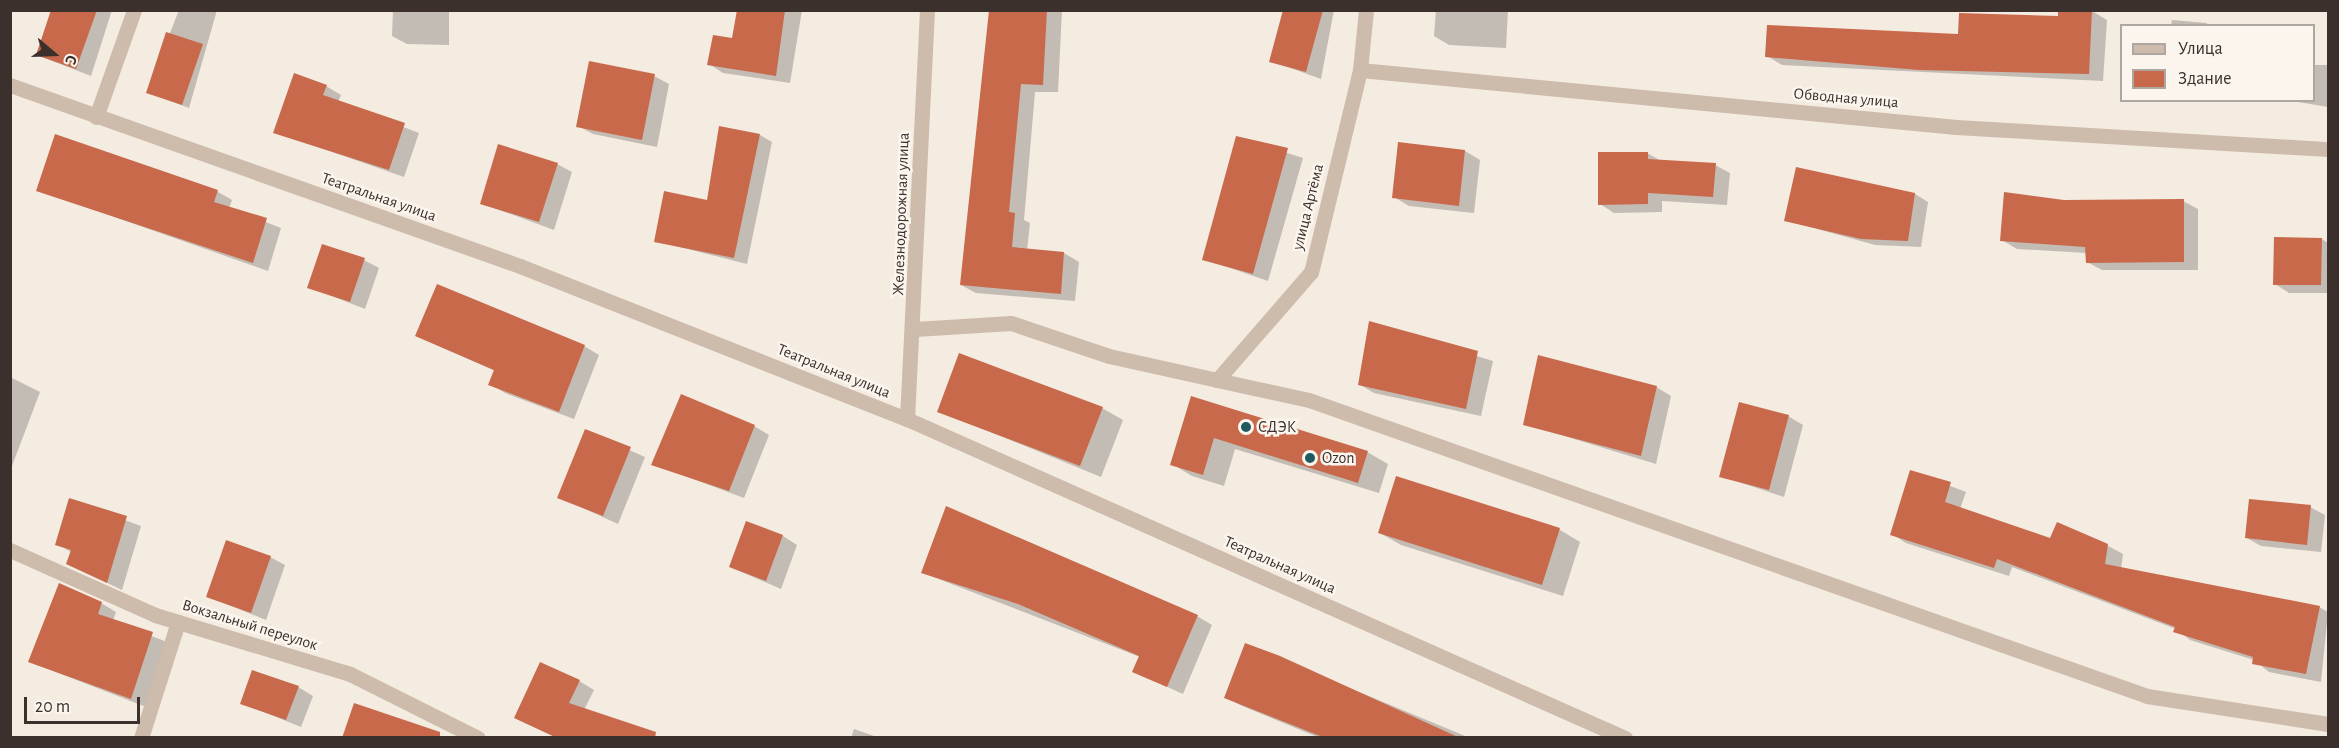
<!DOCTYPE html>
<meta charset="utf-8">
<style>
body{margin:0}
#map{position:relative;width:2339px;height:748px;overflow:hidden;background:#f4ebe1;font-family:"Alegreya Sans",sans-serif}
div>[style]{position:absolute}
.shadow>*{inset:0;background:#0003}
.building>*{inset:0;background:#c8694b}
.service>*{height:15px;margin:-7.5px;padding:0 7.5px;transform-origin:7.5px;border-radius:7.5px;background:#cdbbac}
.minor>*{height:15px;margin:-7.5px;padding:0 7.5px;transform-origin:7.5px;border-radius:7.5px;background:#cdbbac}
.dots>*{width:16px;height:16px;translate:-50% -50%;box-sizing:border-box;border:3px solid #fbf5ee;border-radius:50%}
span{translate:-50% -50%;white-space:nowrap;text-align:center;line-height:1.15;-webkit-text-stroke:5px #fbf5ee;paint-order:stroke}
.street-label{font-size:16px;color:#3b302b}
.poi-label{font-size:16px;color:#3b302b}
.left{translate:0 -50%;text-align:left}
.frame{position:absolute;inset:0;border:12px solid #3b302b;pointer-events:none}
.legend{position:absolute;left:2120px;top:24px;width:195px;height:78px;box-sizing:border-box;background:#fbf5ee;border:2px solid #aea6a0;margin:0;padding:8px 10px;list-style:none;font-size:18px;color:#3b302b}
.legend li{display:flex;align-items:center;gap:12px;height:30px}
.legend b{width:30px;border:2px solid #aea6a0}
.north{position:absolute;left:24px;top:24px;width:60px;height:60px;-webkit-text-stroke:4px #fbf5ee;paint-order:stroke;rotate:109deg;font-size:16px;font-weight:700;line-height:24px;text-align:center;color:#3b302b}
.north::after{content:'';display:block;margin:auto;width:21px;height:27px;background:#3b302b;clip-path:polygon(50% 0,100% 100%,50% 72%,0 100%)}
.scale{position:absolute;left:24px;top:697px;width:116px;height:27px;box-sizing:border-box;border:3px solid #3b302b;border-top:0;padding-left:8px;font-size:18px;line-height:21px;white-space:nowrap;color:#3b302b;-webkit-text-stroke:4px #fbf5ee;paint-order:stroke}
</style>
<div id="map">
<div class="shadow">
<i style="clip-path:polygon(53px 10px,112px 10px,91px 76px,37px 55px)"></i>
<i style="clip-path:polygon(179px 10px,217px 10px,189px 108px,147px 92px)"></i>
<i style="clip-path:polygon(393px 10px,449px 10px,449px 45px,407px 44px,392px 36px)"></i>
<i style="clip-path:polygon(739px 10px,802px 10px,790px 83px,723px 73px,709px 64px,733px 40px)"></i>
<i style="clip-path:polygon(990px 10px,1062px 10px,1058px 92px,1035px 92px,1024px 220px,1030px 223px,1027px 250px,1064px 253px,1079px 262px,1075px 301px,976px 293px,961px 285px)"></i>
<i style="clip-path:polygon(1284px 10px,1334px 10px,1321px 79px,1271px 61px)"></i>
<i style="clip-path:polygon(1436px 10px,1508px 10px,1506px 48px,1449px 45px,1434px 36px)"></i>
<i style="clip-path:polygon(2092px 11px,2107px 20px,2103px 81px,1782px 65px,1767px 56px,1959px 36px)"></i>
<i style="clip-path:polygon(2172px 20px,2206px 23px,2211px 26px,2171px 26px)"></i>
<i style="clip-path:polygon(2314px 65px,2328px 65px,2328px 107px,2286px 100px,2314px 100px)"></i>
<i style="clip-path:polygon(654px 76px,669px 84px,657px 147px,593px 134px,578px 126px)"></i>
<i style="clip-path:polygon(326px 86px,341px 95px,338px 102px,419px 133px,404px 177px,275px 132px)"></i>
<i style="clip-path:polygon(760px 135px,772px 142px,747px 264px,656px 241px,708px 202px)"></i>
<i style="clip-path:polygon(56px 136px,218px 192px,232px 200px,229px 208px,281px 228px,268px 271px,38px 190px)"></i>
<i style="clip-path:polygon(1237px 137px,1303px 158px,1268px 281px,1204px 259px)"></i>
<i style="clip-path:polygon(1465px 151px,1480px 160px,1474px 213px,1409px 206px,1394px 197px)"></i>
<i style="clip-path:polygon(1647px 153px,1661px 161px,1715px 165px,1730px 173px,1727px 205px,1662px 201px,1662px 212px,1614px 213px,1600px 204px)"></i>
<i style="clip-path:polygon(557px 164px,572px 172px,554px 230px,481px 203px)"></i>
<i style="clip-path:polygon(1915px 194px,1928px 202px,1921px 247px,1875px 245px,1785px 220px)"></i>
<i style="clip-path:polygon(2064px 201px,2183px 201px,2198px 209px,2198px 270px,2102px 270px,2087px 262px,2087px 253px,2017px 249px,2002px 240px)"></i>
<i style="clip-path:polygon(2322px 239px,2328px 243px,2328px 293px,2289px 293px,2275px 284px)"></i>
<i style="clip-path:polygon(364px 260px,379px 268px,365px 309px,309px 287px)"></i>
<i style="clip-path:polygon(1370px 323px,1493px 361px,1481px 416px,1374px 393px,1359px 384px)"></i>
<i style="clip-path:polygon(417px 336px,584px 346px,599px 355px,574px 419px,505px 393px,490px 384px,495px 371px)"></i>
<i style="clip-path:polygon(10px 377px,40px 392px,12px 466px,10px 466px)"></i>
<i style="clip-path:polygon(1656px 387px,1671px 396px,1656px 464px,1525px 424px)"></i>
<i style="clip-path:polygon(1192px 398px,1367px 452px,1388px 464px,1379px 493px,1235px 449px,1224px 486px,1192px 476px,1172px 464px)"></i>
<i style="clip-path:polygon(1102px 408px,1123px 420px,1101px 477px,939px 411px)"></i>
<i style="clip-path:polygon(1788px 416px,1803px 425px,1784px 497px,1721px 476px)"></i>
<i style="clip-path:polygon(754px 426px,769px 435px,744px 498px,653px 464px)"></i>
<i style="clip-path:polygon(586px 431px,645px 457px,618px 524px,559px 497px)"></i>
<i style="clip-path:polygon(1911px 471px,1966px 492px,1960px 509px,2051px 540px,2108px 546px,2123px 554px,2121px 569px,2319px 607px,2328px 612px,2321px 682px,2269px 672px,2254px 660px,2190px 640px,2176px 629px,2012px 567px,2009px 576px,1906px 543px,1892px 534px)"></i>
<i style="clip-path:polygon(1397px 478px,1560px 530px,1580px 542px,1563px 596px,1401px 545px,1380px 533px)"></i>
<i style="clip-path:polygon(70px 500px,141px 526px,122px 590px,68px 564px,71px 552px,57px 544px)"></i>
<i style="clip-path:polygon(2310px 507px,2325px 515px,2321px 552px,2261px 546px,2247px 538px)"></i>
<i style="clip-path:polygon(783px 536px,797px 545px,781px 589px,730px 567px)"></i>
<i style="clip-path:polygon(270px 557px,285px 565px,266px 620px,207px 596px)"></i>
<i style="clip-path:polygon(923px 573px,1197px 616px,1212px 625px,1183px 694px,1134px 672px,1140px 657px)"></i>
<i style="clip-path:polygon(101px 603px,116px 612px,113px 621px,167px 642px,146px 707px,30px 662px)"></i>
<i style="clip-path:polygon(1246px 645px,1470px 738px,1320px 738px,1240px 705px,1226px 697px)"></i>
<i style="clip-path:polygon(579px 681px,594px 690px,584px 710px,531px 725px)"></i>
<i style="clip-path:polygon(298px 687px,313px 696px,301px 727px,242px 703px)"></i>
<i style="clip-path:polygon(854px 729px,880px 738px,851px 738px)"></i>
</div>
<div class="building">
<i style="clip-path:polygon(51px 10px,97px 10px,76px 69px,36px 55px)"></i>
<i style="clip-path:polygon(737px 10px,785px 10px,776px 76px,707px 65px,713px 35px,732px 38px)"></i>
<i style="clip-path:polygon(989px 10px,1047px 10px,1043px 85px,1021px 84px,1009px 212px,1015px 213px,1012px 247px,1064px 252px,1061px 294px,960px 285px)"></i>
<i style="clip-path:polygon(1283px 10px,1323px 10px,1306px 72px,1269px 62px)"></i>
<i style="clip-path:polygon(2058px 10px,2092px 10px,2089px 74px,1919px 70px,1765px 57px,1767px 25px,1958px 34px,1959px 13px,2058px 16px)"></i>
<i style="clip-path:polygon(166px 32px,203px 44px,182px 105px,146px 93px)"></i>
<i style="clip-path:polygon(589px 61px,655px 74px,642px 140px,576px 127px)"></i>
<i style="clip-path:polygon(294px 73px,327px 85px,323px 95px,405px 123px,389px 170px,273px 133px)"></i>
<i style="clip-path:polygon(719px 126px,760px 134px,734px 258px,654px 242px,664px 191px,707px 200px)"></i>
<i style="clip-path:polygon(55px 134px,218px 190px,214px 202px,267px 218px,253px 263px,36px 191px)"></i>
<i style="clip-path:polygon(1236px 136px,1288px 148px,1253px 274px,1202px 260px)"></i>
<i style="clip-path:polygon(1398px 142px,1465px 150px,1459px 206px,1392px 198px)"></i>
<i style="clip-path:polygon(498px 144px,558px 163px,539px 222px,480px 204px)"></i>
<i style="clip-path:polygon(1598px 152px,1648px 152px,1648px 159px,1716px 163px,1713px 197px,1648px 193px,1648px 204px,1598px 205px)"></i>
<i style="clip-path:polygon(1796px 167px,1915px 193px,1908px 241px,1861px 239px,1784px 221px)"></i>
<i style="clip-path:polygon(2004px 192px,2064px 200px,2184px 199px,2184px 262px,2086px 263px,2085px 247px,2000px 241px)"></i>
<i style="clip-path:polygon(2274px 237px,2322px 238px,2321px 285px,2273px 285px)"></i>
<i style="clip-path:polygon(322px 244px,365px 258px,350px 302px,307px 288px)"></i>
<i style="clip-path:polygon(437px 284px,585px 345px,559px 412px,488px 385px,494px 370px,415px 336px)"></i>
<i style="clip-path:polygon(1369px 321px,1478px 351px,1466px 409px,1358px 385px)"></i>
<i style="clip-path:polygon(959px 353px,1103px 407px,1080px 466px,937px 412px)"></i>
<i style="clip-path:polygon(1538px 355px,1657px 386px,1641px 456px,1523px 425px)"></i>
<i style="clip-path:polygon(681px 394px,755px 425px,729px 491px,651px 465px)"></i>
<i style="clip-path:polygon(1191px 396px,1368px 451px,1358px 483px,1214px 438px,1203px 475px,1170px 465px)"></i>
<i style="clip-path:polygon(1739px 402px,1789px 415px,1769px 490px,1719px 477px)"></i>
<i style="clip-path:polygon(585px 429px,631px 447px,603px 516px,557px 498px)"></i>
<i style="clip-path:polygon(1910px 470px,1951px 482px,1945px 502px,2050px 538px,2057px 522px,2108px 544px,2105px 564px,2320px 606px,2306px 674px,2252px 664px,2253px 657px,2173px 632px,2175px 627px,1997px 559px,1994px 568px,1890px 535px)"></i>
<i style="clip-path:polygon(1396px 476px,1560px 528px,1542px 585px,1378px 533px)"></i>
<i style="clip-path:polygon(69px 498px,127px 516px,107px 583px,66px 564px,71px 550px,55px 545px)"></i>
<i style="clip-path:polygon(2249px 499px,2311px 505px,2307px 545px,2245px 538px)"></i>
<i style="clip-path:polygon(946px 506px,1198px 615px,1167px 687px,1132px 672px,1139px 656px,1018px 604px,921px 573px)"></i>
<i style="clip-path:polygon(746px 521px,783px 535px,766px 581px,729px 567px)"></i>
<i style="clip-path:polygon(226px 540px,271px 556px,251px 613px,206px 597px)"></i>
<i style="clip-path:polygon(59px 583px,102px 602px,98px 614px,153px 632px,131px 699px,28px 662px)"></i>
<i style="clip-path:polygon(1245px 643px,1280px 656px,1460px 738px,1325px 738px,1224px 698px)"></i>
<i style="clip-path:polygon(540px 662px,580px 680px,569px 703px,656px 732px,655px 738px,557px 738px,514px 718px)"></i>
<i style="clip-path:polygon(252px 670px,299px 686px,286px 720px,240px 704px)"></i>
<i style="clip-path:polygon(354px 703px,440px 732px,440px 738px,342px 738px)"></i>
</div>
<div class="service">
<i style="left:915px;top:329px;width:96px;rotate:-3.6deg"></i>
<i style="left:1011px;top:323px;width:103px;rotate:18.6deg"></i>
<i style="left:1109px;top:356px;width:111px;rotate:12.5deg"></i>
<i style="left:141px;top:738px;width:122px;rotate:-72.3deg"></i>
</div>
<div class="minor">
<i style="left:1366px;top:10px;width:60px;rotate:95.7deg"></i>
<i style="left:1360px;top:70px;width:208px;rotate:103.6deg"></i>
<i style="left:1311px;top:272px;width:143px;rotate:131deg"></i>
<i style="left:1217px;top:380px;width:94px;rotate:12.3deg"></i>
<i style="left:1309px;top:400px;width:889px;rotate:19.45deg"></i>
<i style="left:2147px;top:696px;width:183px;rotate:8.8deg"></i>
<i style="left:1360px;top:70px;width:599px;rotate:5.46deg"></i>
<i style="left:1956px;top:127px;width:373px;rotate:3.4deg"></i>
<i style="left:10px;top:85px;width:541px;rotate:19.54deg"></i>
<i style="left:520px;top:266px;width:416px;rotate:21.6deg"></i>
<i style="left:907px;top:419px;width:786px;rotate:23.96deg"></i>
<i style="left:96px;top:117px;width:114px;rotate:-70.4deg"></i>
<i style="left:907px;top:419px;width:409px;rotate:-87.2deg"></i>
<i style="left:10px;top:550px;width:159px;rotate:24.1deg"></i>
<i style="left:155px;top:615px;width:204px;rotate:16.8deg"></i>
<i style="left:350px;top:674px;width:143px;rotate:26.6deg"></i>
</div>
<div class="dots">
<i style="left:1246px;top:427px;background:#1f5a5e"></i>
<i style="left:1310px;top:458px;background:#1f5a5e"></i>
</div>
<div class="street-label">
<span style="left:1846px;top:98px;rotate:5deg">Обводная улица</span>
<span style="left:379px;top:197px;rotate:19deg">Театральная улица</span>
<span style="left:1308px;top:207px;rotate:-76deg">улица Артёма</span>
<span style="left:901px;top:214px;rotate:-88deg">Железнодорожная улица</span>
<span style="left:834px;top:371px;rotate:22deg">Театральная улица</span>
<span style="left:1280px;top:565px;rotate:24deg">Театральная улица</span>
<span style="left:250px;top:625px;rotate:17deg">Вокзальный переулок</span>
</div>
<div class="poi-label">
<span class="left" style="left:1258px;top:427px">СДЭК</span>
<span class="left" style="left:1322px;top:458px">Ozon</span>
</div>
<div class="frame"></div>
<ul class="legend">
<li><b style="height:8px;background:#cdbbac"></b>Улица</li>
<li><b style="height:16px;background:#c8694b"></b>Здание</li>
</ul>
<div class="north">С</div>
<div class="scale">20 m</div>
</div>
